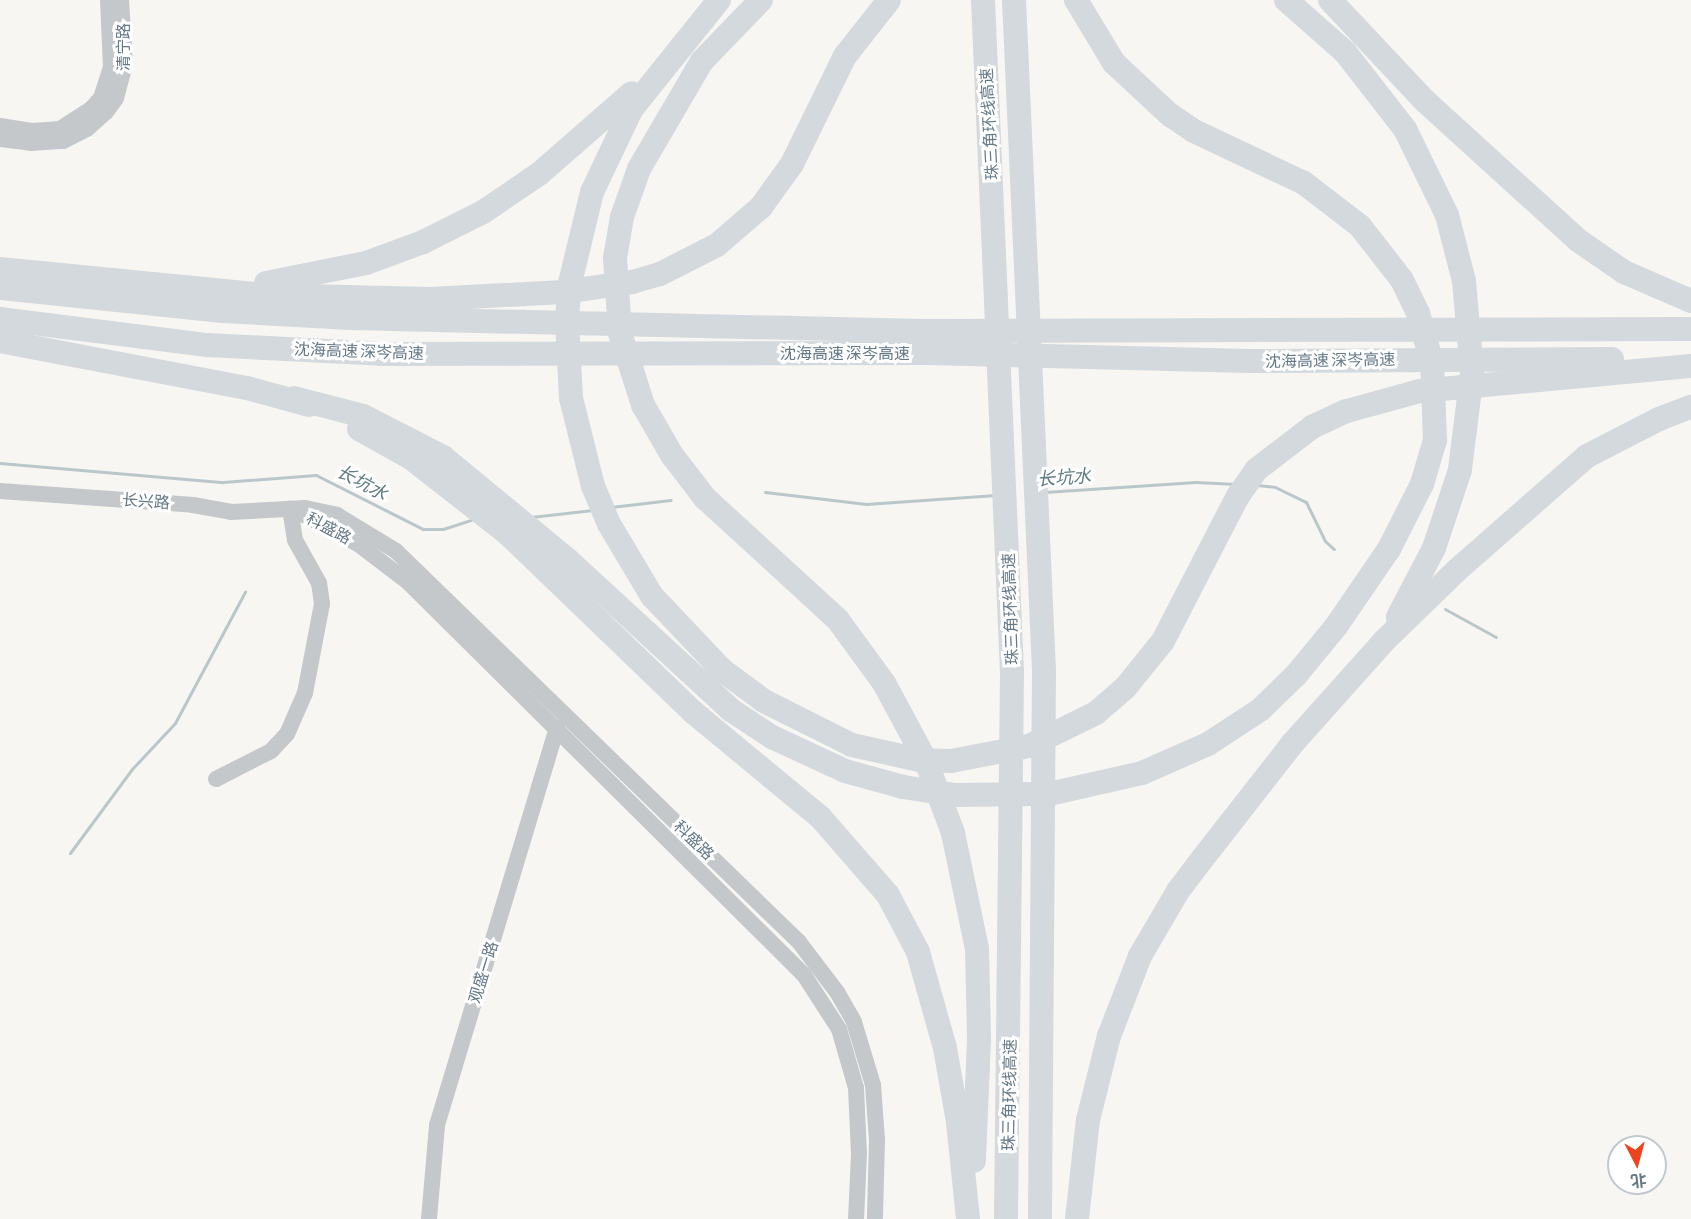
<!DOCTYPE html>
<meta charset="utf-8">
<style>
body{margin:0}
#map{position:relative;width:1691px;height:1219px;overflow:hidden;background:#f7f6f3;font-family:"Asap Condensed","Noto Sans SC",sans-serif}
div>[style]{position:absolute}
.stream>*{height:3px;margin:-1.5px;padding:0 1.5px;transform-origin:1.5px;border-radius:1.5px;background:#b9c7ca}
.minor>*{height:16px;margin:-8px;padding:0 8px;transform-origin:8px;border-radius:8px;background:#c4c8cb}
.highway>*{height:24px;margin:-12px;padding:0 12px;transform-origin:12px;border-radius:12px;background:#d4d9dd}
span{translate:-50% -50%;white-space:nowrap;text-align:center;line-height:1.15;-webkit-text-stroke:6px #fff;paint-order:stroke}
.street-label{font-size:16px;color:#647886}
.water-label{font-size:18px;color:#5f7b82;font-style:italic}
.north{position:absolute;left:1607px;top:1135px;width:60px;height:60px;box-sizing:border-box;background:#fff;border:2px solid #c1c9cf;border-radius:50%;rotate:174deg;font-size:16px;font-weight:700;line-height:24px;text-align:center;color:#647886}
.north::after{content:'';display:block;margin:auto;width:21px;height:27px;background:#ec441e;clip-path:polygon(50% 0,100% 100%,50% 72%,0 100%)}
</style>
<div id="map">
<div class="stream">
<i style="left:0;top:463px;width:224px;rotate:4.9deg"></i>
<i style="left:223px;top:482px;width:93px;rotate:-4.3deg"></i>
<i style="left:316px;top:475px;width:120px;rotate:26.8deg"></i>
<i style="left:423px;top:529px;width:20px"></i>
<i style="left:443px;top:529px;width:32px;rotate:-18deg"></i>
<i style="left:1257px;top:485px;width:18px;rotate:6deg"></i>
<i style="left:1275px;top:487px;width:34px;rotate:26deg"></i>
<i style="left:1306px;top:502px;width:43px;rotate:64deg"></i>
<i style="left:1325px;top:541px;width:12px;rotate:42deg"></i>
<i style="left:765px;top:492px;width:102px;rotate:6.8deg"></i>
<i style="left:866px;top:504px;width:130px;rotate:-4deg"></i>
<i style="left:1045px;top:492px;width:151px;rotate:-3.8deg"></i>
<i style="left:1196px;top:482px;width:40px;rotate:2.9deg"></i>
<i style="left:611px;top:507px;width:60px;rotate:-6.7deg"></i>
<i style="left:531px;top:517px;width:62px;rotate:-6.4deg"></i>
<i style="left:1445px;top:609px;width:58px;rotate:28.8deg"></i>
<i style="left:70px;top:853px;width:104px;rotate:-53.6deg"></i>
<i style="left:132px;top:769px;width:63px;rotate:-46.9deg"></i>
<i style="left:175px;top:723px;width:149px;rotate:-61.9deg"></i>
</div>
<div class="minor">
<i style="left:0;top:126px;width:32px;rotate:9deg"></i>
<i style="left:32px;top:131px;width:28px;rotate:-4deg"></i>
<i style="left:60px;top:129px;width:37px;rotate:-33deg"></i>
<i style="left:91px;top:109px;width:15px;rotate:-48deg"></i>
<i style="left:101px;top:98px;width:32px;rotate:-72deg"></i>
<i style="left:111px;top:68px;width:68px;rotate:-92.5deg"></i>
<i style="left:0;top:139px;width:31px;rotate:7deg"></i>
<i style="left:31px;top:143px;width:32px;rotate:-4deg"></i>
<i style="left:63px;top:141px;width:28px;rotate:-27deg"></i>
<i style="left:88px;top:128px;width:24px;rotate:-42deg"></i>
<i style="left:106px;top:112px;width:17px;rotate:-54deg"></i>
<i style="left:116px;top:98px;width:34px;rotate:-75deg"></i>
<i style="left:125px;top:65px;width:65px;rotate:-93.5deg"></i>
<i style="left:0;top:491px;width:194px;rotate:4.1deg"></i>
<i style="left:193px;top:505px;width:39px;rotate:10deg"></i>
<i style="left:231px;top:512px;width:74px;rotate:-3.1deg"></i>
<i style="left:305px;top:508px;width:33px;rotate:12deg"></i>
<i style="left:337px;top:515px;width:69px;rotate:31.4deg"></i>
<i style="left:396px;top:551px;width:562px;rotate:44.13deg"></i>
<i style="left:799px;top:942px;width:63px;rotate:52.8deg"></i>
<i style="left:837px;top:992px;width:34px;rotate:60deg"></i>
<i style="left:854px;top:1022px;width:66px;rotate:73.2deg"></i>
<i style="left:873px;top:1085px;width:55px;rotate:85.8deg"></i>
<i style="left:877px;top:1140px;width:79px;rotate:91.5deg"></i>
<i style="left:296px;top:511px;width:70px;rotate:28deg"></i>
<i style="left:358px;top:544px;width:63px;rotate:37.2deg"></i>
<i style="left:408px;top:582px;width:558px;rotate:44.78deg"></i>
<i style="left:804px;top:975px;width:64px;rotate:57.1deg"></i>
<i style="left:839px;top:1029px;width:61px;rotate:73.9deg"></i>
<i style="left:856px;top:1088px;width:66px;rotate:87.4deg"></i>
<i style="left:859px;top:1154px;width:65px;rotate:92.6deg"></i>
<i style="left:216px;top:779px;width:62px;rotate:-27deg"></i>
<i style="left:271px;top:751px;width:23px;rotate:-47deg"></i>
<i style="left:287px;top:734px;width:45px;rotate:-66.3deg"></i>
<i style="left:305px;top:693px;width:91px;rotate:-79.2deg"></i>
<i style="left:322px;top:604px;width:21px;rotate:-98deg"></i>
<i style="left:319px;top:583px;width:49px;rotate:-119.2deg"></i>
<i style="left:295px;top:540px;width:32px;rotate:-99deg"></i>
<i style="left:429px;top:1219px;width:94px;rotate:-85.1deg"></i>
<i style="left:437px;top:1125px;width:415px;rotate:-73.2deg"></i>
</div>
<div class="highway">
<i style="left:719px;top:0;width:141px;rotate:128.7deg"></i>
<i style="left:631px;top:110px;width:91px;rotate:115.4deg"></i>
<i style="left:592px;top:192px;width:94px;rotate:103.6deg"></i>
<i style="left:570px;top:283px;width:38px;rotate:95deg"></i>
<i style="left:567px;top:321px;width:77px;rotate:87deg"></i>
<i style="left:571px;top:398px;width:91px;rotate:76deg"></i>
<i style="left:593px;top:486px;width:41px;rotate:67.2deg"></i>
<i style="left:609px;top:524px;width:84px;rotate:59.2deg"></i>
<i style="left:652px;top:596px;width:102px;rotate:46.6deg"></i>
<i style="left:722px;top:670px;width:52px;rotate:36.4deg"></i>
<i style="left:764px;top:701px;width:98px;rotate:26.6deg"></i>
<i style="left:852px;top:745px;width:69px;rotate:12.6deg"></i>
<i style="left:919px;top:760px;width:32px;rotate:2deg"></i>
<i style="left:951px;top:761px;width:79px;rotate:-10.9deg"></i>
<i style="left:1029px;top:746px;width:75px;rotate:-26.2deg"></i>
<i style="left:1096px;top:713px;width:38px;rotate:-41deg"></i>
<i style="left:1125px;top:688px;width:60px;rotate:-51deg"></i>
<i style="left:1163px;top:641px;width:163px;rotate:-62.7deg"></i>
<i style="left:1238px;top:496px;width:32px;rotate:-55deg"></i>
<i style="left:1256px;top:470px;width:71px;rotate:-37.5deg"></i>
<i style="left:1312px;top:427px;width:38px;rotate:-25deg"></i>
<i style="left:1347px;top:411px;width:76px;rotate:-15.3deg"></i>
<i style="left:1420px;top:391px;width:272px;rotate:-5.3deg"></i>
<i style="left:761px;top:0;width:85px;rotate:134deg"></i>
<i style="left:702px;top:61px;width:125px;rotate:120.3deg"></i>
<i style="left:639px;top:169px;width:51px;rotate:109.5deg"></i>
<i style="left:622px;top:217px;width:42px;rotate:99.7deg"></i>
<i style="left:615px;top:258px;width:75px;rotate:86.2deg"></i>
<i style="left:620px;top:333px;width:76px;rotate:72.3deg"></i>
<i style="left:643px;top:405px;width:58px;rotate:59.9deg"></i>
<i style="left:672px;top:455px;width:54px;rotate:52.5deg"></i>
<i style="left:705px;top:498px;width:180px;rotate:42.5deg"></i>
<i style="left:838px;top:620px;width:78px;rotate:53.9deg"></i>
<i style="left:884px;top:683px;width:89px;rotate:61.7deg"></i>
<i style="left:926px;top:761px;width:77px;rotate:69.4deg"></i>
<i style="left:953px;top:833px;width:118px;rotate:78.3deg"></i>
<i style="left:977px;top:949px;width:91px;rotate:88.7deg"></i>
<i style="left:979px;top:1040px;width:121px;rotate:92.4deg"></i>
<i style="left:983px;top:0;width:674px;rotate:87.53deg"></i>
<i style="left:1012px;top:673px;width:546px;rotate:90.63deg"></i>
<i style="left:1014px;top:0;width:671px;rotate:87.44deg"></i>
<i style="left:1044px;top:670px;width:549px;rotate:90.42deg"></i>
<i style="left:1286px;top:0;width:79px;rotate:41.4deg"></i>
<i style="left:1345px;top:52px;width:98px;rotate:52.1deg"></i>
<i style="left:1405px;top:129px;width:96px;rotate:64deg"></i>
<i style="left:1447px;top:215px;width:68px;rotate:75.6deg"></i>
<i style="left:1464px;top:281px;width:92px;rotate:85deg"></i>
<i style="left:1472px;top:373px;width:98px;rotate:97.1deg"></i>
<i style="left:1460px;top:470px;width:82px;rotate:108.4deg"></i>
<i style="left:1434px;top:548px;width:78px;rotate:117.6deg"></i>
<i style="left:1330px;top:0;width:139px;rotate:46.8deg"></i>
<i style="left:1425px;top:101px;width:208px;rotate:42.3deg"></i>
<i style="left:1579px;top:241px;width:55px;rotate:34.6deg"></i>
<i style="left:1624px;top:272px;width:73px;rotate:23.4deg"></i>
<i style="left:0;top:269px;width:264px;rotate:5.6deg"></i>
<i style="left:263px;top:295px;width:167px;rotate:1.4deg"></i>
<i style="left:430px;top:299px;width:133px;rotate:-3deg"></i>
<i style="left:563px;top:292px;width:70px;rotate:-8.2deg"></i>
<i style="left:632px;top:282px;width:29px;rotate:-16deg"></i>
<i style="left:660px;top:274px;width:64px;rotate:-27deg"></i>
<i style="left:717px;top:245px;width:58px;rotate:-40.8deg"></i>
<i style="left:761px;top:207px;width:53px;rotate:-54.2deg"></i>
<i style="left:792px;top:164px;width:120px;rotate:-63.9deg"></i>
<i style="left:845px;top:56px;width:71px;rotate:-51.8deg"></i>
<i style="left:266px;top:283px;width:102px;rotate:-11.3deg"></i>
<i style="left:366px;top:263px;width:61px;rotate:-20.2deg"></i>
<i style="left:423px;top:242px;width:67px;rotate:-26.6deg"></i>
<i style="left:483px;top:212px;width:68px;rotate:-34.2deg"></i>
<i style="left:539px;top:174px;width:123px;rotate:-41.1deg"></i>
<i style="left:0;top:288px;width:224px;rotate:5.9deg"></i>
<i style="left:223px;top:311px;width:127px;rotate:3.2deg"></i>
<i style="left:350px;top:318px;width:573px;rotate:1.3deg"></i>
<i style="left:923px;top:331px;width:768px;rotate:-0.15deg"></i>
<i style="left:0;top:319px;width:209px;rotate:7.2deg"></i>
<i style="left:207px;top:345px;width:175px;rotate:2.9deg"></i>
<i style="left:382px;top:354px;width:543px;rotate:-0.11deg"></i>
<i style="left:925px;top:353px;width:325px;rotate:1.4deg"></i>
<i style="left:1250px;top:361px;width:362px;rotate:-0.3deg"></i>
<i style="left:0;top:341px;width:251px;rotate:10.8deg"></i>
<i style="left:247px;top:388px;width:64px;rotate:15.3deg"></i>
<i style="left:294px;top:398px;width:71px;rotate:14.6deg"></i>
<i style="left:363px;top:416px;width:90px;rotate:27.1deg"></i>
<i style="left:443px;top:457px;width:163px;rotate:39.5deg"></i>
<i style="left:569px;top:561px;width:220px;rotate:42.6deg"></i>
<i style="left:731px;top:710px;width:49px;rotate:33.4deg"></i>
<i style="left:772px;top:737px;width:81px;rotate:25deg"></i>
<i style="left:845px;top:771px;width:60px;rotate:15.4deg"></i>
<i style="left:903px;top:787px;width:53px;rotate:8.7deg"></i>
<i style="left:955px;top:795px;width:94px;rotate:-0.6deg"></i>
<i style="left:1049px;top:794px;width:95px;rotate:-12.7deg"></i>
<i style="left:1142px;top:773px;width:72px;rotate:-23.7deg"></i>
<i style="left:1208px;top:744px;width:62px;rotate:-33.2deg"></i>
<i style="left:1260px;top:710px;width:50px;rotate:-44.2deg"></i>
<i style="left:1296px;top:675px;width:65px;rotate:-50.6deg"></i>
<i style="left:1337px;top:625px;width:92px;rotate:-55.6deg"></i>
<i style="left:1389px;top:549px;width:73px;rotate:-63.1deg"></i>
<i style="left:1422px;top:484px;width:46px;rotate:-73.5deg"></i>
<i style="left:1435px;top:440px;width:77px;rotate:-92.2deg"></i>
<i style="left:1432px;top:363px;width:52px;rotate:-105.6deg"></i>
<i style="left:1418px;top:313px;width:37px;rotate:-116deg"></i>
<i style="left:1402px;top:280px;width:68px;rotate:-127.9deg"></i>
<i style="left:1360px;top:226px;width:71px;rotate:-142.5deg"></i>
<i style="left:1304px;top:183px;width:122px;rotate:-154.7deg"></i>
<i style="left:1194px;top:131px;width:29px;rotate:-146deg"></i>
<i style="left:1170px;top:115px;width:76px;rotate:-137.1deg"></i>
<i style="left:1114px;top:63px;width:74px;rotate:-121.1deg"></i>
<i style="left:359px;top:429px;width:60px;rotate:29.1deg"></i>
<i style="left:411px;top:458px;width:122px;rotate:38deg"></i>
<i style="left:507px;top:533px;width:258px;rotate:43.9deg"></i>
<i style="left:693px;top:712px;width:166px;rotate:39.6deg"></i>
<i style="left:821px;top:818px;width:102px;rotate:49deg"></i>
<i style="left:888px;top:895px;width:64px;rotate:62.2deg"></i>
<i style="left:918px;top:952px;width:100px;rotate:74.3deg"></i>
<i style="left:945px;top:1048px;width:75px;rotate:80deg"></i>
<i style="left:958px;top:1122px;width:98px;rotate:84.1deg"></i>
<i style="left:1077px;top:1219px;width:100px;rotate:-83.7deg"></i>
<i style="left:1088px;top:1120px;width:87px;rotate:-76deg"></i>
<i style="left:1109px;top:1036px;width:86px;rotate:-68.8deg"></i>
<i style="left:1140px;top:956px;width:75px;rotate:-59.7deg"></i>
<i style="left:1178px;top:891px;width:41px;rotate:-52.9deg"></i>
<i style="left:1203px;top:858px;width:145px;rotate:-52deg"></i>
<i style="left:1292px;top:744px;width:138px;rotate:-48.2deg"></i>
<i style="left:1384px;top:641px;width:100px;rotate:-44.2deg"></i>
<i style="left:1456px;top:571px;width:174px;rotate:-41.3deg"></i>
<i style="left:1587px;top:456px;width:81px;rotate:-27.2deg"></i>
<i style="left:1659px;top:419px;width:34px;rotate:-21deg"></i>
</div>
<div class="street-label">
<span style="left:123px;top:47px;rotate:-90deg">清宁路</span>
<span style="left:989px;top:124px;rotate:-93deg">珠三角环线高速</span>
<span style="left:359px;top:351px;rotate:2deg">沈海高速 深岑高速</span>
<span style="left:845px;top:353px">沈海高速 深岑高速</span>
<span style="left:1330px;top:360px;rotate:-1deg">沈海高速 深岑高速</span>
<span style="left:146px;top:501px;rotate:4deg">长兴路</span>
<span style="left:329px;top:528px;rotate:28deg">科盛路</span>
<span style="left:1010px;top:609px;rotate:-92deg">珠三角环线高速</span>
<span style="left:694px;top:840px;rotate:44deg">科盛路</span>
<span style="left:483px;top:972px;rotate:-73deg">观盛一路</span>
<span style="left:1009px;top:1095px;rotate:-89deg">珠三角环线高速</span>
</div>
<div class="water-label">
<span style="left:1064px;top:478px;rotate:-4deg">长坑水</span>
<span style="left:362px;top:483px;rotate:28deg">长坑水</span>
</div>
<div class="north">北</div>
</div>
